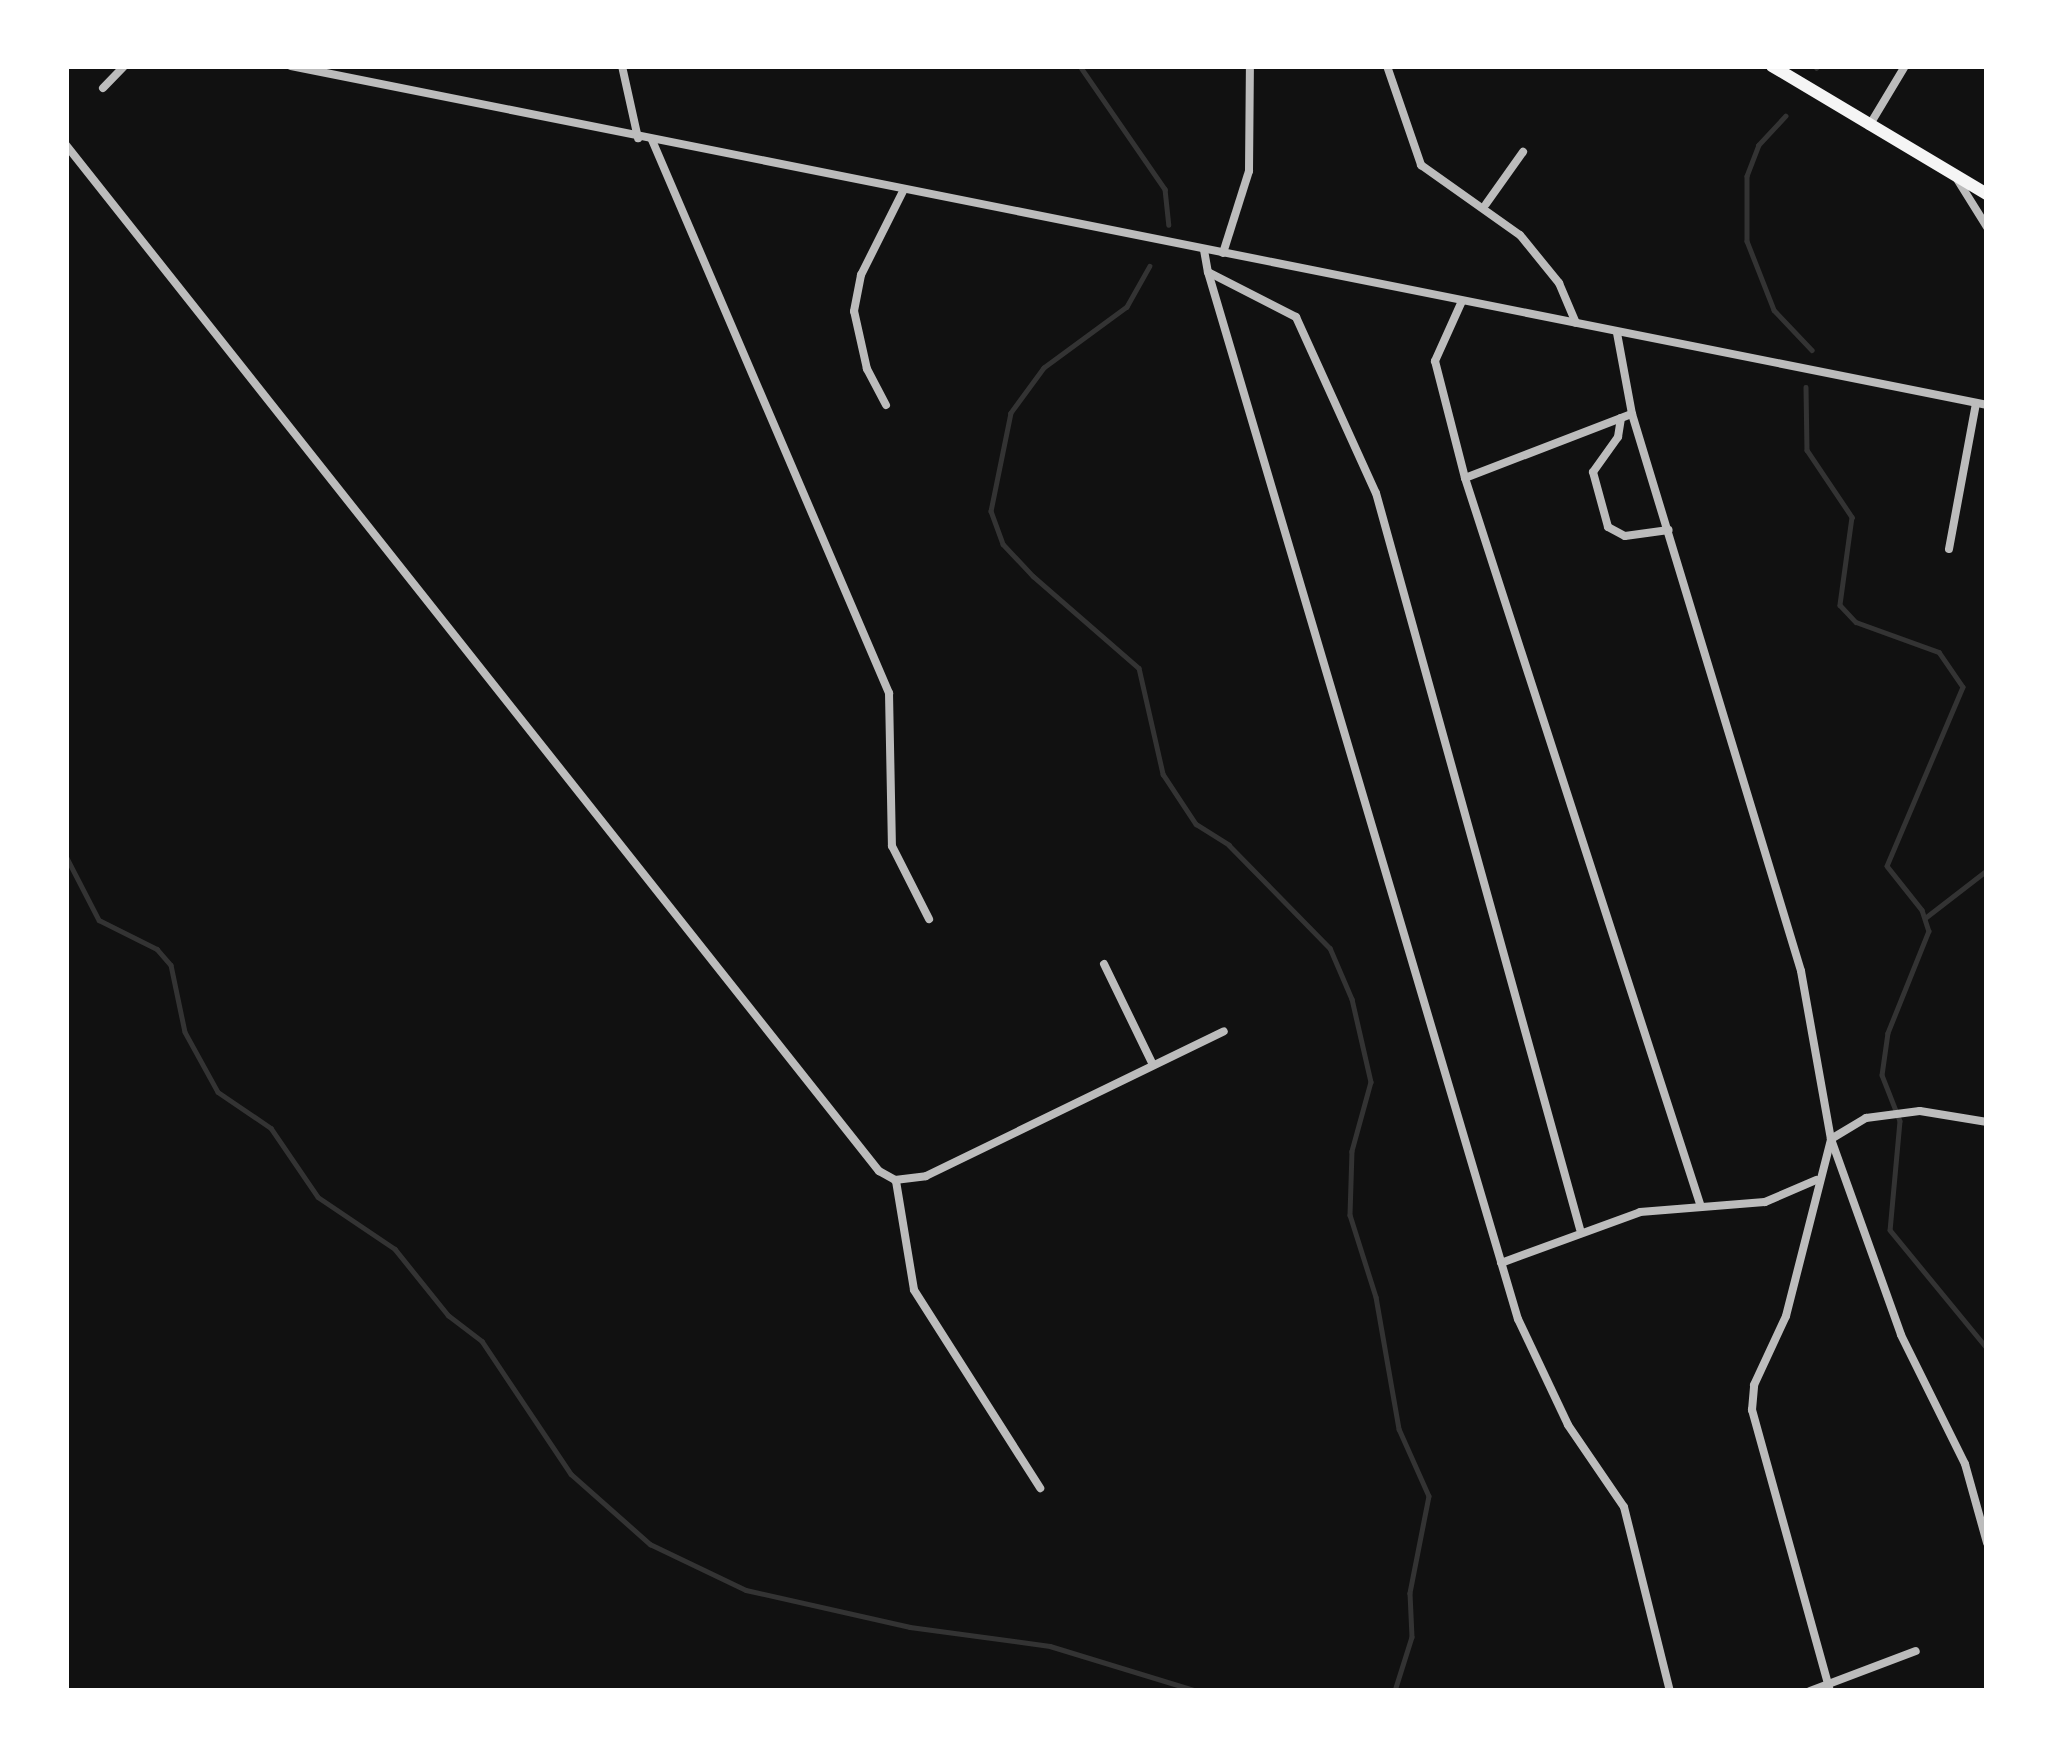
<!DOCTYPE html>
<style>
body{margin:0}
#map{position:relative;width:2053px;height:1757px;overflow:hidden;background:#111;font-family:Montserrat,sans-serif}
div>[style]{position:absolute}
.stream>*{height:4.5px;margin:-2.25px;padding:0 2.25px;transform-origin:2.25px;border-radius:2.25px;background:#333}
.minor>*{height:8px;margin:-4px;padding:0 4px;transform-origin:4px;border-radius:4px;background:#bcbcbc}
.trunk>*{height:12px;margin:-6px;padding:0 6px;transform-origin:6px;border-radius:6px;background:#f5f5f5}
span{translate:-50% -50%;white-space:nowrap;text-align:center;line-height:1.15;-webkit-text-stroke:12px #fff;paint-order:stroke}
.frame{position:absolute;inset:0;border:69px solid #fff;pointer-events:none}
</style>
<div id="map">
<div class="stream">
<i style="left:1080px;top:66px;width:150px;rotate:55.4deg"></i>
<i style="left:1165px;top:189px;width:36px;rotate:84deg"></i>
<i style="left:1816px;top:68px;width:3px;rotate:-45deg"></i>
<i style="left:1786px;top:116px;width:40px;rotate:133deg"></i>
<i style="left:1759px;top:145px;width:33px;rotate:111deg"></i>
<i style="left:1747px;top:176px;width:65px;rotate:90deg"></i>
<i style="left:1747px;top:241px;width:74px;rotate:68.6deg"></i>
<i style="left:1774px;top:310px;width:55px;rotate:46.5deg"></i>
<i style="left:1150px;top:266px;width:47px;rotate:119.3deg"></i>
<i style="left:1127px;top:307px;width:103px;rotate:143.7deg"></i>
<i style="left:1044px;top:368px;width:56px;rotate:126.3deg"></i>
<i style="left:1011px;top:413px;width:100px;rotate:101.5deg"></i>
<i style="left:991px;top:511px;width:35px;rotate:70deg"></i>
<i style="left:1003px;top:544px;width:44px;rotate:46.8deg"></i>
<i style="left:1033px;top:576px;width:140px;rotate:41deg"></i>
<i style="left:1139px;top:668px;width:109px;rotate:77.2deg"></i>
<i style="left:1163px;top:774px;width:60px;rotate:56.6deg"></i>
<i style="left:1196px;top:824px;width:39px;rotate:32deg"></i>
<i style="left:1229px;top:845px;width:144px;rotate:45.6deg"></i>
<i style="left:1330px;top:948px;width:56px;rotate:66.7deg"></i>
<i style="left:1352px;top:999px;width:85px;rotate:77.1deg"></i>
<i style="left:1371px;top:1082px;width:72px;rotate:105.4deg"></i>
<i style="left:1352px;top:1151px;width:64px;rotate:91.8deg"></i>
<i style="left:1350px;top:1215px;width:86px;rotate:72.4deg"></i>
<i style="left:1376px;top:1297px;width:134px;rotate:80.1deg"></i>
<i style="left:1399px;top:1429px;width:73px;rotate:65.9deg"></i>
<i style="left:1429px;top:1496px;width:99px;rotate:101.1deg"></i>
<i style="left:1410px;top:1593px;width:44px;rotate:87.4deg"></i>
<i style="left:1412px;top:1637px;width:57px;rotate:107.5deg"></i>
<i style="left:1806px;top:387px;width:63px;rotate:89.1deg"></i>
<i style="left:1807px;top:450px;width:81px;rotate:56.1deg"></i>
<i style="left:1852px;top:517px;width:89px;rotate:97.8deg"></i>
<i style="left:1840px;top:605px;width:23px;rotate:47deg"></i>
<i style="left:1856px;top:622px;width:88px;rotate:19.9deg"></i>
<i style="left:1939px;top:652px;width:42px;rotate:55.6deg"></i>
<i style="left:1963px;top:687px;width:194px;rotate:113deg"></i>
<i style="left:1887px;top:866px;width:56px;rotate:51.5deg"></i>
<i style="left:1922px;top:910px;width:22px;rotate:72deg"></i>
<i style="left:1929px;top:931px;width:110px;rotate:111.9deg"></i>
<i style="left:1888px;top:1033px;width:42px;rotate:98.1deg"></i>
<i style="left:1882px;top:1075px;width:49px;rotate:68.6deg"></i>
<i style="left:1900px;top:1121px;width:109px;rotate:95.2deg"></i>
<i style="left:1890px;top:1230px;width:153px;rotate:50.6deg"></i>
<i style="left:66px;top:856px;width:72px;rotate:62.7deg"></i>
<i style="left:99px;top:920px;width:65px;rotate:26.6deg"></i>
<i style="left:157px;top:949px;width:21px;rotate:49deg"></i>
<i style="left:171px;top:965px;width:68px;rotate:78.2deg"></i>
<i style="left:185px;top:1032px;width:68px;rotate:61.2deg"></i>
<i style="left:218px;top:1092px;width:64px;rotate:34.2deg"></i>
<i style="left:271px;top:1128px;width:83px;rotate:55.7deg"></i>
<i style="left:318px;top:1197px;width:93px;rotate:34deg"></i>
<i style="left:395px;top:1249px;width:85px;rotate:51.2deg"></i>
<i style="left:448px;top:1315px;width:43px;rotate:37.4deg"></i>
<i style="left:482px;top:1341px;width:160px;rotate:56.2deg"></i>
<i style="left:571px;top:1474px;width:106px;rotate:41.5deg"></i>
<i style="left:650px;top:1544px;width:106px;rotate:25.6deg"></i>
<i style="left:746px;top:1590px;width:168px;rotate:12.7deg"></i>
<i style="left:910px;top:1627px;width:141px;rotate:7.7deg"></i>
<i style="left:1050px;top:1646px;width:154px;rotate:17deg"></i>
<i style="left:1925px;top:918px;width:78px;rotate:-37.7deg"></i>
</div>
<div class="minor">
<i style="left:291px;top:66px;width:1730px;rotate:11.3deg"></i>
<i style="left:622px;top:66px;width:74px;rotate:77.5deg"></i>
<i style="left:1387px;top:66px;width:105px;rotate:71deg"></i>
<i style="left:1421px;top:165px;width:121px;rotate:35.3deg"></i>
<i style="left:1520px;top:235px;width:62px;rotate:50.9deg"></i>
<i style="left:1559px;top:283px;width:43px;rotate:67deg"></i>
<i style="left:103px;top:88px;width:30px;rotate:-46deg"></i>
<i style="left:1869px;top:126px;width:70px;rotate:-59deg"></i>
<i style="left:652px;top:140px;width:602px;rotate:66.8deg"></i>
<i style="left:889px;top:693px;width:153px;rotate:88.9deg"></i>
<i style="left:892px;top:846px;width:82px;rotate:63.1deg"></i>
<i style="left:66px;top:145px;width:1309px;rotate:51.61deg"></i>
<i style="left:879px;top:1171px;width:18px;rotate:29deg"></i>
<i style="left:895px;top:1180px;width:31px;rotate:-7deg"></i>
<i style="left:926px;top:1176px;width:331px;rotate:-25.9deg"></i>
<i style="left:1957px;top:179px;width:57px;rotate:58deg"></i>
<i style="left:1486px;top:204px;width:64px;rotate:-54.6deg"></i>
<i style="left:1204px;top:250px;width:22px;rotate:80deg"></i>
<i style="left:1208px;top:272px;width:99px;rotate:27.1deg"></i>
<i style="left:1296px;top:317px;width:193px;rotate:65.6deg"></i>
<i style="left:1376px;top:493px;width:764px;rotate:74.51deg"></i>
<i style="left:1223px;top:253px;width:86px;rotate:-72.4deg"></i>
<i style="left:1249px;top:171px;width:105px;rotate:-89.5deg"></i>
<i style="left:1208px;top:272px;width:1092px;rotate:73.51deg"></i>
<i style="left:1518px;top:1319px;width:117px;rotate:64.7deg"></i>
<i style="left:1568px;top:1425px;width:99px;rotate:55.7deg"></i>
<i style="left:1624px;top:1507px;width:190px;rotate:76deg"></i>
<i style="left:1462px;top:301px;width:66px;rotate:114.2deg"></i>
<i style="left:1435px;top:361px;width:121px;rotate:75.6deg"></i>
<i style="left:1465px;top:478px;width:766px;rotate:72.06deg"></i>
<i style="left:1617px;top:333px;width:82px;rotate:79.5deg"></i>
<i style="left:1632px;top:414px;width:582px;rotate:73.12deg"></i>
<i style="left:1801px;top:971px;width:171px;rotate:79.9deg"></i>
<i style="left:1831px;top:1139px;width:208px;rotate:70.3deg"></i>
<i style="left:1901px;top:1335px;width:144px;rotate:63.6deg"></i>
<i style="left:1965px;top:1464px;width:82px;rotate:74.4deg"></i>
<i style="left:886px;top:405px;width:41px;rotate:-117.8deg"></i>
<i style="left:867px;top:369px;width:59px;rotate:-102.6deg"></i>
<i style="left:854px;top:311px;width:37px;rotate:-79deg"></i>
<i style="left:861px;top:275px;width:94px;rotate:-63.4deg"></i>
<i style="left:1621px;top:418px;width:19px;rotate:99deg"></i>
<i style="left:1618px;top:437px;width:43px;rotate:125.5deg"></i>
<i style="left:1593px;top:472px;width:57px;rotate:74.7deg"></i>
<i style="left:1608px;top:527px;width:19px;rotate:28deg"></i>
<i style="left:1625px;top:536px;width:44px;rotate:-7.8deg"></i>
<i style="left:1465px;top:478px;width:179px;rotate:-21deg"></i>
<i style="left:1949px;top:549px;width:148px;rotate:-79.5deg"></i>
<i style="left:1104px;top:964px;width:112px;rotate:64.1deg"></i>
<i style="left:896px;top:1181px;width:110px;rotate:80.6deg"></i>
<i style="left:914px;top:1290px;width:235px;rotate:57.5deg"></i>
<i style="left:1501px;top:1263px;width:148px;rotate:-20.1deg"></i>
<i style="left:1640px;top:1212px;width:125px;rotate:-4.6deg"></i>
<i style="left:1765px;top:1202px;width:56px;rotate:-23.3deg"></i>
<i style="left:1810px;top:1691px;width:113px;rotate:-20.7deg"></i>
<i style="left:1830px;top:1691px;width:292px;rotate:-105.5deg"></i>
<i style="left:1752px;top:1410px;width:25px;rotate:-85deg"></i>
<i style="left:1754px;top:1385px;width:76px;rotate:-65.1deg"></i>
<i style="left:1786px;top:1316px;width:183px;rotate:-75.7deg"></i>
<i style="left:1831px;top:1139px;width:41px;rotate:-31deg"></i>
<i style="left:1866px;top:1118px;width:54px;rotate:-7.4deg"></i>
<i style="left:1920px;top:1111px;width:68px;rotate:9.3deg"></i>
</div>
<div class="trunk">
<i style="left:1772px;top:66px;width:250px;rotate:30.8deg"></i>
</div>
<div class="frame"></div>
</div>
